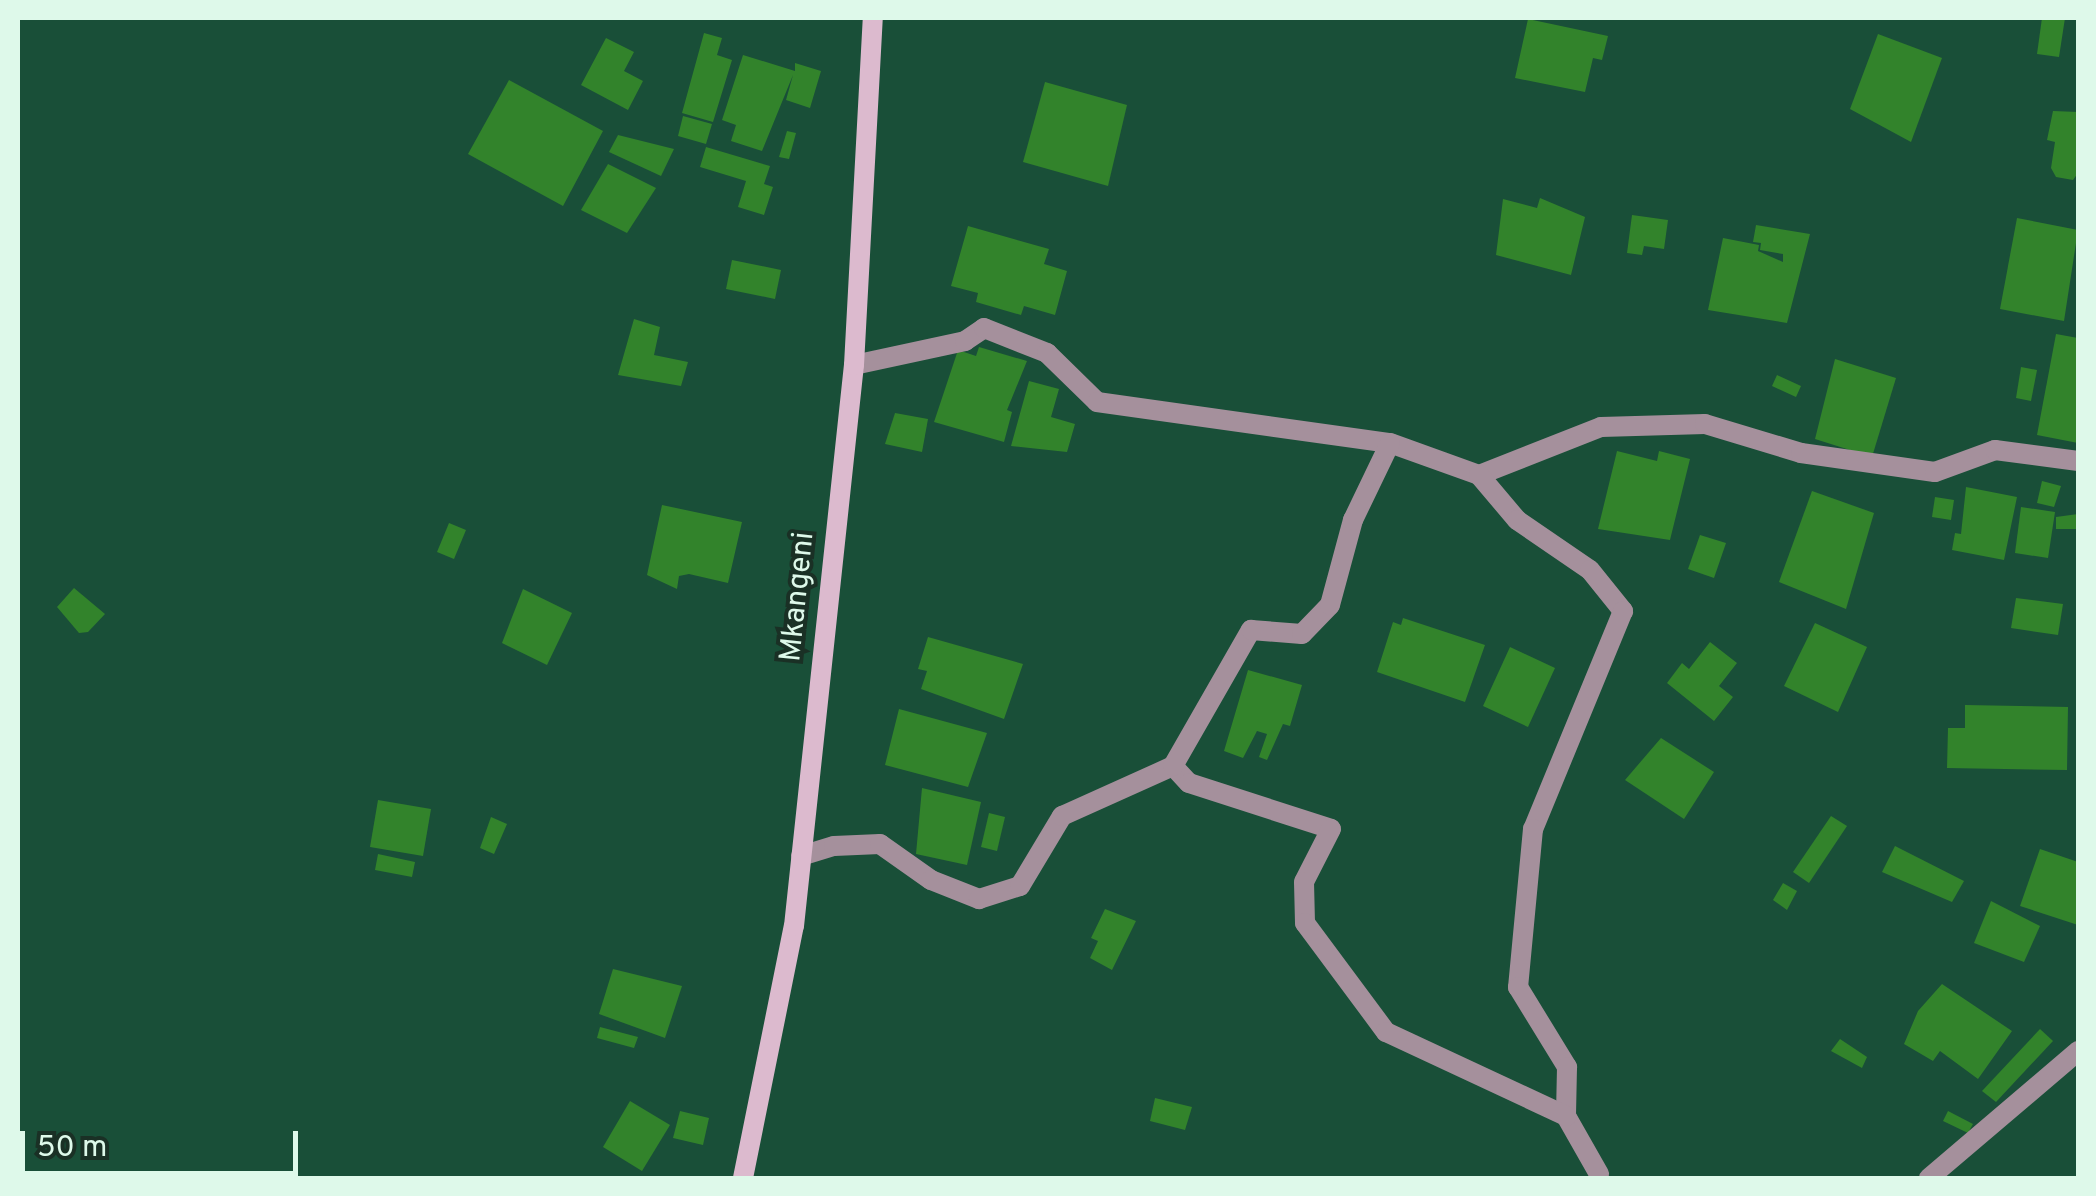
<!DOCTYPE html>
<style>
body{margin:0}
#map{position:relative;width:2096px;height:1196px;overflow:hidden;background:#194f38;font-family:Overpass,sans-serif}
div>[style]{position:absolute}
.building>*{inset:0;background:#32832b}
.street>*{height:20px;margin:-10px;padding:0 10px;transform-origin:10px;border-radius:10px;background:#a5909c}
.secondary>*{height:20px;margin:-10px;padding:0 10px;transform-origin:10px;border-radius:10px;background:#dcbace}
span{translate:-50% -50%;white-space:nowrap;text-align:center;line-height:1.15;-webkit-text-stroke:8px #1a3025;paint-order:stroke}
.street-label{font-size:30px;color:#def9ea}
.frame{position:absolute;inset:0;border:20px solid #def9ea;pointer-events:none}
.scale{position:absolute;left:20px;top:1131px;width:278px;height:45px;box-sizing:border-box;border:5px solid #def9ea;border-top:0;padding-left:12px;font-size:30px;line-height:35px;white-space:nowrap;color:#def9ea;-webkit-text-stroke:8px #1a3025;paint-order:stroke}
</style>
<div id="map">
<div class="building">
<i style="clip-path:polygon(2042px 18px,2065px 18px,2059px 57px,2037px 54px)"></i>
<i style="clip-path:polygon(1528px 19px,1608px 36px,1602px 60px,1593px 58px,1585px 92px,1515px 78px)"></i>
<i style="clip-path:polygon(704px 33px,722px 38px,717px 55px,732px 60px,713px 122px,682px 113px)"></i>
<i style="clip-path:polygon(1878px 34px,1942px 58px,1911px 142px,1850px 109px)"></i>
<i style="clip-path:polygon(606px 38px,634px 52px,624px 71px,643px 81px,628px 110px,581px 85px)"></i>
<i style="clip-path:polygon(743px 55px,795px 71px,795px 63px,821px 71px,810px 108px,786px 100px,793px 75px,762px 151px,731px 141px,736px 125px,722px 120px)"></i>
<i style="clip-path:polygon(509px 80px,603px 131px,563px 206px,468px 154px)"></i>
<i style="clip-path:polygon(1045px 82px,1127px 105px,1108px 186px,1023px 162px)"></i>
<i style="clip-path:polygon(2053px 111px,2078px 112px,2078px 173px,2073px 180px,2056px 177px,2051px 168px,2055px 142px,2047px 140px)"></i>
<i style="clip-path:polygon(683px 116px,712px 124px,706px 144px,678px 136px)"></i>
<i style="clip-path:polygon(787px 131px,796px 133px,789px 159px,779px 157px)"></i>
<i style="clip-path:polygon(618px 135px,674px 149px,661px 176px,609px 152px)"></i>
<i style="clip-path:polygon(706px 147px,770px 166px,764px 184px,773px 187px,764px 215px,738px 207px,746px 181px,700px 167px)"></i>
<i style="clip-path:polygon(608px 164px,656px 188px,627px 233px,581px 210px)"></i>
<i style="clip-path:polygon(1540px 198px,1585px 217px,1571px 275px,1496px 255px,1503px 199px,1537px 208px)"></i>
<i style="clip-path:polygon(1632px 215px,1668px 220px,1664px 249px,1644px 246px,1642px 255px,1627px 253px)"></i>
<i style="clip-path:polygon(2017px 218px,2078px 230px,2064px 321px,2000px 309px)"></i>
<i style="clip-path:polygon(1756px 225px,1810px 234px,1787px 323px,1708px 310px,1723px 238px,1759px 245px,1758px 251px,1783px 262px,1783px 254px,1760px 250px,1761px 243px,1753px 242px)"></i>
<i style="clip-path:polygon(968px 226px,1049px 249px,1044px 264px,1067px 271px,1055px 315px,1024px 306px,1021px 315px,976px 302px,978px 293px,951px 286px)"></i>
<i style="clip-path:polygon(732px 260px,781px 270px,775px 299px,726px 289px)"></i>
<i style="clip-path:polygon(634px 319px,660px 327px,654px 355px,688px 362px,681px 386px,618px 375px)"></i>
<i style="clip-path:polygon(2056px 334px,2078px 338px,2078px 443px,2037px 435px)"></i>
<i style="clip-path:polygon(979px 347px,1027px 361px,1007px 410px,1012px 412px,1004px 442px,934px 422px,958px 350px,976px 356px)"></i>
<i style="clip-path:polygon(1835px 359px,1896px 378px,1872px 457px,1815px 439px)"></i>
<i style="clip-path:polygon(2021px 367px,2037px 370px,2031px 401px,2016px 398px)"></i>
<i style="clip-path:polygon(1777px 375px,1801px 386px,1796px 397px,1772px 386px)"></i>
<i style="clip-path:polygon(1029px 381px,1059px 389px,1051px 417px,1075px 424px,1067px 452px,1011px 446px)"></i>
<i style="clip-path:polygon(895px 413px,928px 419px,922px 452px,885px 444px)"></i>
<i style="clip-path:polygon(1617px 451px,1657px 461px,1659px 451px,1690px 459px,1670px 540px,1598px 529px)"></i>
<i style="clip-path:polygon(2042px 481px,2061px 486px,2054px 507px,2037px 503px)"></i>
<i style="clip-path:polygon(1966px 487px,2017px 497px,2004px 560px,1952px 550px,1955px 533px,1961px 534px)"></i>
<i style="clip-path:polygon(1812px 491px,1874px 513px,1846px 609px,1779px 582px)"></i>
<i style="clip-path:polygon(1935px 497px,1954px 500px,1951px 520px,1932px 517px)"></i>
<i style="clip-path:polygon(662px 505px,742px 522px,728px 583px,689px 574px,679px 576px,677px 589px,647px 575px)"></i>
<i style="clip-path:polygon(2021px 507px,2055px 512px,2048px 558px,2015px 553px)"></i>
<i style="clip-path:polygon(2078px 514px,2078px 529px,2056px 529px,2056px 517px)"></i>
<i style="clip-path:polygon(449px 523px,466px 530px,454px 559px,437px 552px)"></i>
<i style="clip-path:polygon(1700px 535px,1726px 543px,1714px 578px,1688px 569px)"></i>
<i style="clip-path:polygon(74px 588px,105px 614px,88px 632px,79px 633px,57px 607px)"></i>
<i style="clip-path:polygon(523px 589px,572px 613px,547px 665px,502px 643px)"></i>
<i style="clip-path:polygon(2016px 598px,2063px 604px,2058px 635px,2011px 628px)"></i>
<i style="clip-path:polygon(1403px 618px,1485px 645px,1465px 702px,1377px 672px,1393px 622px,1401px 625px)"></i>
<i style="clip-path:polygon(1815px 623px,1867px 647px,1838px 712px,1784px 686px)"></i>
<i style="clip-path:polygon(928px 637px,1023px 664px,1004px 719px,921px 689px,927px 671px,918px 669px)"></i>
<i style="clip-path:polygon(1710px 642px,1737px 663px,1719px 686px,1733px 697px,1714px 721px,1667px 683px,1682px 663px,1689px 669px)"></i>
<i style="clip-path:polygon(1510px 647px,1555px 668px,1528px 727px,1483px 706px)"></i>
<i style="clip-path:polygon(1248px 670px,1302px 685px,1290px 726px,1283px 724px,1267px 760px,1259px 757px,1267px 734px,1257px 731px,1243px 758px,1224px 751px)"></i>
<i style="clip-path:polygon(1965px 705px,2068px 707px,2067px 770px,1947px 768px,1948px 728px,1965px 728px)"></i>
<i style="clip-path:polygon(899px 709px,987px 733px,968px 787px,885px 765px)"></i>
<i style="clip-path:polygon(1661px 738px,1714px 772px,1684px 819px,1625px 780px)"></i>
<i style="clip-path:polygon(922px 788px,981px 802px,967px 865px,916px 854px)"></i>
<i style="clip-path:polygon(378px 800px,431px 809px,423px 856px,370px 847px)"></i>
<i style="clip-path:polygon(989px 813px,1005px 817px,997px 851px,981px 847px)"></i>
<i style="clip-path:polygon(1831px 816px,1847px 826px,1809px 883px,1793px 872px)"></i>
<i style="clip-path:polygon(491px 817px,507px 824px,494px 854px,480px 848px)"></i>
<i style="clip-path:polygon(1895px 846px,1964px 881px,1952px 902px,1882px 872px)"></i>
<i style="clip-path:polygon(2040px 849px,2078px 862px,2078px 925px,2020px 906px)"></i>
<i style="clip-path:polygon(378px 854px,415px 862px,412px 877px,375px 870px)"></i>
<i style="clip-path:polygon(1783px 883px,1797px 891px,1787px 910px,1773px 900px)"></i>
<i style="clip-path:polygon(1991px 901px,2040px 926px,2024px 962px,1974px 943px)"></i>
<i style="clip-path:polygon(1105px 909px,1136px 921px,1112px 970px,1090px 958px,1098px 941px,1091px 938px)"></i>
<i style="clip-path:polygon(613px 969px,682px 986px,665px 1038px,599px 1014px)"></i>
<i style="clip-path:polygon(1942px 984px,2012px 1031px,1978px 1079px,1940px 1051px,1933px 1061px,1904px 1044px,1918px 1011px)"></i>
<i style="clip-path:polygon(600px 1027px,638px 1037px,634px 1048px,597px 1038px)"></i>
<i style="clip-path:polygon(2040px 1029px,2053px 1041px,1996px 1102px,1982px 1091px)"></i>
<i style="clip-path:polygon(1840px 1039px,1867px 1057px,1862px 1068px,1831px 1051px)"></i>
<i style="clip-path:polygon(1155px 1098px,1192px 1107px,1185px 1130px,1150px 1121px)"></i>
<i style="clip-path:polygon(630px 1101px,670px 1125px,642px 1171px,603px 1147px)"></i>
<i style="clip-path:polygon(680px 1111px,709px 1118px,703px 1145px,673px 1138px)"></i>
<i style="clip-path:polygon(1948px 1111px,1973px 1124px,1968px 1133px,1943px 1121px)"></i>
</div>
<div class="street">
<i style="left:854px;top:365px;width:114px;rotate:-12.2deg"></i>
<i style="left:965px;top:341px;width:23px;rotate:-34deg"></i>
<i style="left:984px;top:328px;width:68px;rotate:21.6deg"></i>
<i style="left:1047px;top:353px;width:70px;rotate:44.4deg"></i>
<i style="left:1097px;top:402px;width:296px;rotate:8deg"></i>
<i style="left:1390px;top:443px;width:95px;rotate:19.8deg"></i>
<i style="left:1479px;top:475px;width:131px;rotate:-21.5deg"></i>
<i style="left:1601px;top:427px;width:104px;rotate:-1.7deg"></i>
<i style="left:1705px;top:424px;width:100px;rotate:16.8deg"></i>
<i style="left:1801px;top:453px;width:135px;rotate:8.1deg"></i>
<i style="left:1935px;top:472px;width:64px;rotate:-20.1deg"></i>
<i style="left:1995px;top:450px;width:84px;rotate:7.5deg"></i>
<i style="left:1479px;top:475px;width:59px;rotate:49.8deg"></i>
<i style="left:1517px;top:520px;width:88px;rotate:34.4deg"></i>
<i style="left:1590px;top:570px;width:53px;rotate:51.2deg"></i>
<i style="left:1623px;top:611px;width:236px;rotate:112.4deg"></i>
<i style="left:1533px;top:829px;width:159px;rotate:95.4deg"></i>
<i style="left:1518px;top:987px;width:94px;rotate:58.5deg"></i>
<i style="left:1567px;top:1067px;width:49px;rotate:91.2deg"></i>
<i style="left:1566px;top:1116px;width:67px;rotate:60.4deg"></i>
<i style="left:1173px;top:766px;width:23px;rotate:47deg"></i>
<i style="left:1189px;top:783px;width:149px;rotate:17.9deg"></i>
<i style="left:1331px;top:829px;width:59px;rotate:117deg"></i>
<i style="left:1304px;top:882px;width:41px;rotate:88.6deg"></i>
<i style="left:1305px;top:923px;width:136px;rotate:53.4deg"></i>
<i style="left:1386px;top:1032px;width:199px;rotate:25deg"></i>
<i style="left:801px;top:856px;width:34px;rotate:-17deg"></i>
<i style="left:834px;top:846px;width:46px;rotate:-2.5deg"></i>
<i style="left:880px;top:844px;width:62px;rotate:35.2deg"></i>
<i style="left:931px;top:880px;width:52px;rotate:21.6deg"></i>
<i style="left:979px;top:899px;width:43px;rotate:-17.6deg"></i>
<i style="left:1020px;top:886px;width:82px;rotate:-59deg"></i>
<i style="left:1062px;top:816px;width:122px;rotate:-24.2deg"></i>
<i style="left:1173px;top:766px;width:157px;rotate:-60.2deg"></i>
<i style="left:1251px;top:630px;width:51px;rotate:4.5deg"></i>
<i style="left:1302px;top:634px;width:40px;rotate:-46deg"></i>
<i style="left:1330px;top:605px;width:88px;rotate:-74.9deg"></i>
<i style="left:1353px;top:520px;width:85px;rotate:-64.3deg"></i>
<i style="left:1929px;top:1178px;width:196px;rotate:-40.4deg"></i>
</div>
<div class="secondary">
<i style="left:743px;top:1178px;width:257px;rotate:-78.6deg"></i>
<i style="left:794px;top:926px;width:564px;rotate:-83.9deg"></i>
<i style="left:854px;top:365px;width:348px;rotate:-86.9deg"></i>
</div>
<div class="street-label">
<span style="left:799px;top:597px;rotate:-84deg">Mkangeni</span>
</div>
<div class="frame"></div>
<div class="scale">50 m</div>
</div>
